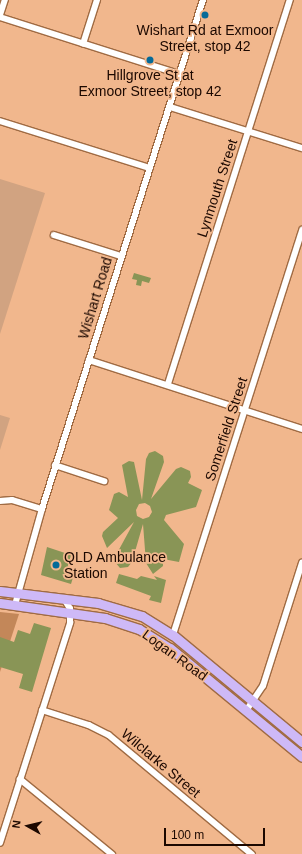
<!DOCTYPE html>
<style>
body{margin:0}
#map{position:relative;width:302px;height:854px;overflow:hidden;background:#f1b78d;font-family:Helvetica,sans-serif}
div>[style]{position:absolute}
.green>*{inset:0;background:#d1a381}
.forest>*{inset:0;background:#c38759}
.building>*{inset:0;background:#899556}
.roads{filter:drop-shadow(1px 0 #a06b43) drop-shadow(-1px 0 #a06b43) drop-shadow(0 1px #a06b43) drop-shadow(0 -1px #a06b43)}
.minor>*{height:5.5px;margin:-2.75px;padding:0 2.75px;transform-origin:2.75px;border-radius:2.75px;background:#fff}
.primary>*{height:9px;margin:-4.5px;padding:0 4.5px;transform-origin:4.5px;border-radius:4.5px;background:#ceb9f7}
.dots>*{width:11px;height:11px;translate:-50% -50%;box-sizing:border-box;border:2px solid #f1b78d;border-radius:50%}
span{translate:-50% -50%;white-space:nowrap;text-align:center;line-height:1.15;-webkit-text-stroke:3.5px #f1b78d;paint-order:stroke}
.poi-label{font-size:14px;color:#1c0800}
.left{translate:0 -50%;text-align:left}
.street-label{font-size:14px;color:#1c0800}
.north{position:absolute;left:8px;top:806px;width:40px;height:40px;-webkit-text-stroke:3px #f1b78d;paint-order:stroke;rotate:278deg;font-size:11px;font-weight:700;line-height:16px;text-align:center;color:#1c0800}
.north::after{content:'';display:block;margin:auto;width:14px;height:18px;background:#1c0800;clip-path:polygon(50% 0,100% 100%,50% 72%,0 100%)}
.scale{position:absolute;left:164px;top:828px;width:101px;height:18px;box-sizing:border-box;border:2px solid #1c0800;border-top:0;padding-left:5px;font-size:12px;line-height:14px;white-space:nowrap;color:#1c0800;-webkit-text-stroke:3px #f1b78d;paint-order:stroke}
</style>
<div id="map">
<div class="green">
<i style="clip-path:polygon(0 179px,45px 193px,0 334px)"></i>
<i style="clip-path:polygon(0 415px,10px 418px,0 450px)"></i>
</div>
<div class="forest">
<i style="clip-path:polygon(0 612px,19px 614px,0 672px)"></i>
</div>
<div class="building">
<i style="clip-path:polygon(134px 273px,151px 278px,149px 283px,142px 281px,141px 286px,136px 285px,137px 280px,132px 279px)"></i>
<i style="clip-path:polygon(evenodd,155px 451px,163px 456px,164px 462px,151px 499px,176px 469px,181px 467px,190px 471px,191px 477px,188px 483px,202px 490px,196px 507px,166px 515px,164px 520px,184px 544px,179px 562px,163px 559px,163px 566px,153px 574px,146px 563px,143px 524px,132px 562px,128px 567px,120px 568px,115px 562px,116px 555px,134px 522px,107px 548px,102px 536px,103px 532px,118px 518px,109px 510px,114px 494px,119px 492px,128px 497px,122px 465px,129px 461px,134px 462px,142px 500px,146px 459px,149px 453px,155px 451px,145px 503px,150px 506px,152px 512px,149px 517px,143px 519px,137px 516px,136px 510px,139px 504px,145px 503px)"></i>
<i style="clip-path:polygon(47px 547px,71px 555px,67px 569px,75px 571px,71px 584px,41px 575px)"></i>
<i style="clip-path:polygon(119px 574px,137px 579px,141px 576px,157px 580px,154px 576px,166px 580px,161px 603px,149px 600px,151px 596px,116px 583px)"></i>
<i style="clip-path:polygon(34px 623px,51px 628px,32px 692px,19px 688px,23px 674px,0 667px,0 637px,14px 642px,18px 630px,30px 634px)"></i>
</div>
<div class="roads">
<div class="minor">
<i style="left:0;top:15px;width:16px;rotate:-72deg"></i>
<i style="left:0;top:17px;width:189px;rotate:17.6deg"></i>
<i style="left:83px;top:44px;width:46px;rotate:-72.3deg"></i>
<i style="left:170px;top:107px;width:138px;rotate:17.3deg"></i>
<i style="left:0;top:121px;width:157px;rotate:17.4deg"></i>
<i style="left:54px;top:235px;width:70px;rotate:17.4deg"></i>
<i style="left:89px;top:360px;width:224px;rotate:17.9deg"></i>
<i style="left:168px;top:384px;width:403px;rotate:-72.4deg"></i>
<i style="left:55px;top:465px;width:52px;rotate:18.1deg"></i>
<i style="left:0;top:501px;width:12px;rotate:-5deg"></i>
<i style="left:12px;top:500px;width:31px;rotate:17deg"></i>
<i style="left:15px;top:605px;width:100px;rotate:-74.3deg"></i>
<i style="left:42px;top:509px;width:534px;rotate:-72.45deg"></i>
<i style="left:173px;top:635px;width:425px;rotate:-72.3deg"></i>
<i style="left:42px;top:710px;width:49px;rotate:17.7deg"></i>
<i style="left:89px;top:725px;width:22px;rotate:27deg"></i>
<i style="left:109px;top:735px;width:186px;rotate:39.8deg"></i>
<i style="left:246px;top:711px;width:30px;rotate:-56deg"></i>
<i style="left:263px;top:686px;width:129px;rotate:-72.4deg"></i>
<i style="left:20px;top:779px;width:119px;rotate:39.2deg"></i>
<i style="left:0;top:843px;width:231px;rotate:-72.3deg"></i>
<i style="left:70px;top:623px;width:14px;rotate:-90deg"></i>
<i style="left:70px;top:609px;width:12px;rotate:-121deg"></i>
</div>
<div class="primary">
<i style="left:0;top:591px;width:99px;rotate:7deg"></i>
<i style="left:98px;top:603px;width:46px;rotate:16.5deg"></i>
<i style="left:142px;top:616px;width:36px;rotate:32deg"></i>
<i style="left:173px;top:635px;width:168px;rotate:39.7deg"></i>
<i style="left:0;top:603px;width:106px;rotate:8.1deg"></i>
<i style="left:105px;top:618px;width:36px;rotate:18deg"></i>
<i style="left:139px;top:629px;width:36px;rotate:32deg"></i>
<i style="left:170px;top:648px;width:171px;rotate:39.5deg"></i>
</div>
</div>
<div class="dots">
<i style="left:205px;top:15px;background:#056a98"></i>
<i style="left:150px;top:60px;background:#056a98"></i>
<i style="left:56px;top:565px;background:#056a98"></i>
</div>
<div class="poi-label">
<span style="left:205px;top:38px">Wishart Rd at Exmoor<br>Street, stop 42</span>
<span style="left:150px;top:83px">Hillgrove St at<br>Exmoor Street, stop 42</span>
<span class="left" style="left:64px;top:565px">QLD Ambulance<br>Station</span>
</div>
<div class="street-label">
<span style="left:217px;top:188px;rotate:-72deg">Lynmouth Street</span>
<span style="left:95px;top:298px;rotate:-73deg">Wishart Road</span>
<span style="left:226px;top:429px;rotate:-72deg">Somerfield Street</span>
<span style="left:175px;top:655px;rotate:36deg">Logan Road</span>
<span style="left:161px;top:763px;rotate:40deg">Wilclarke Street</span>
</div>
<div class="north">N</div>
<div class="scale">100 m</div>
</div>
